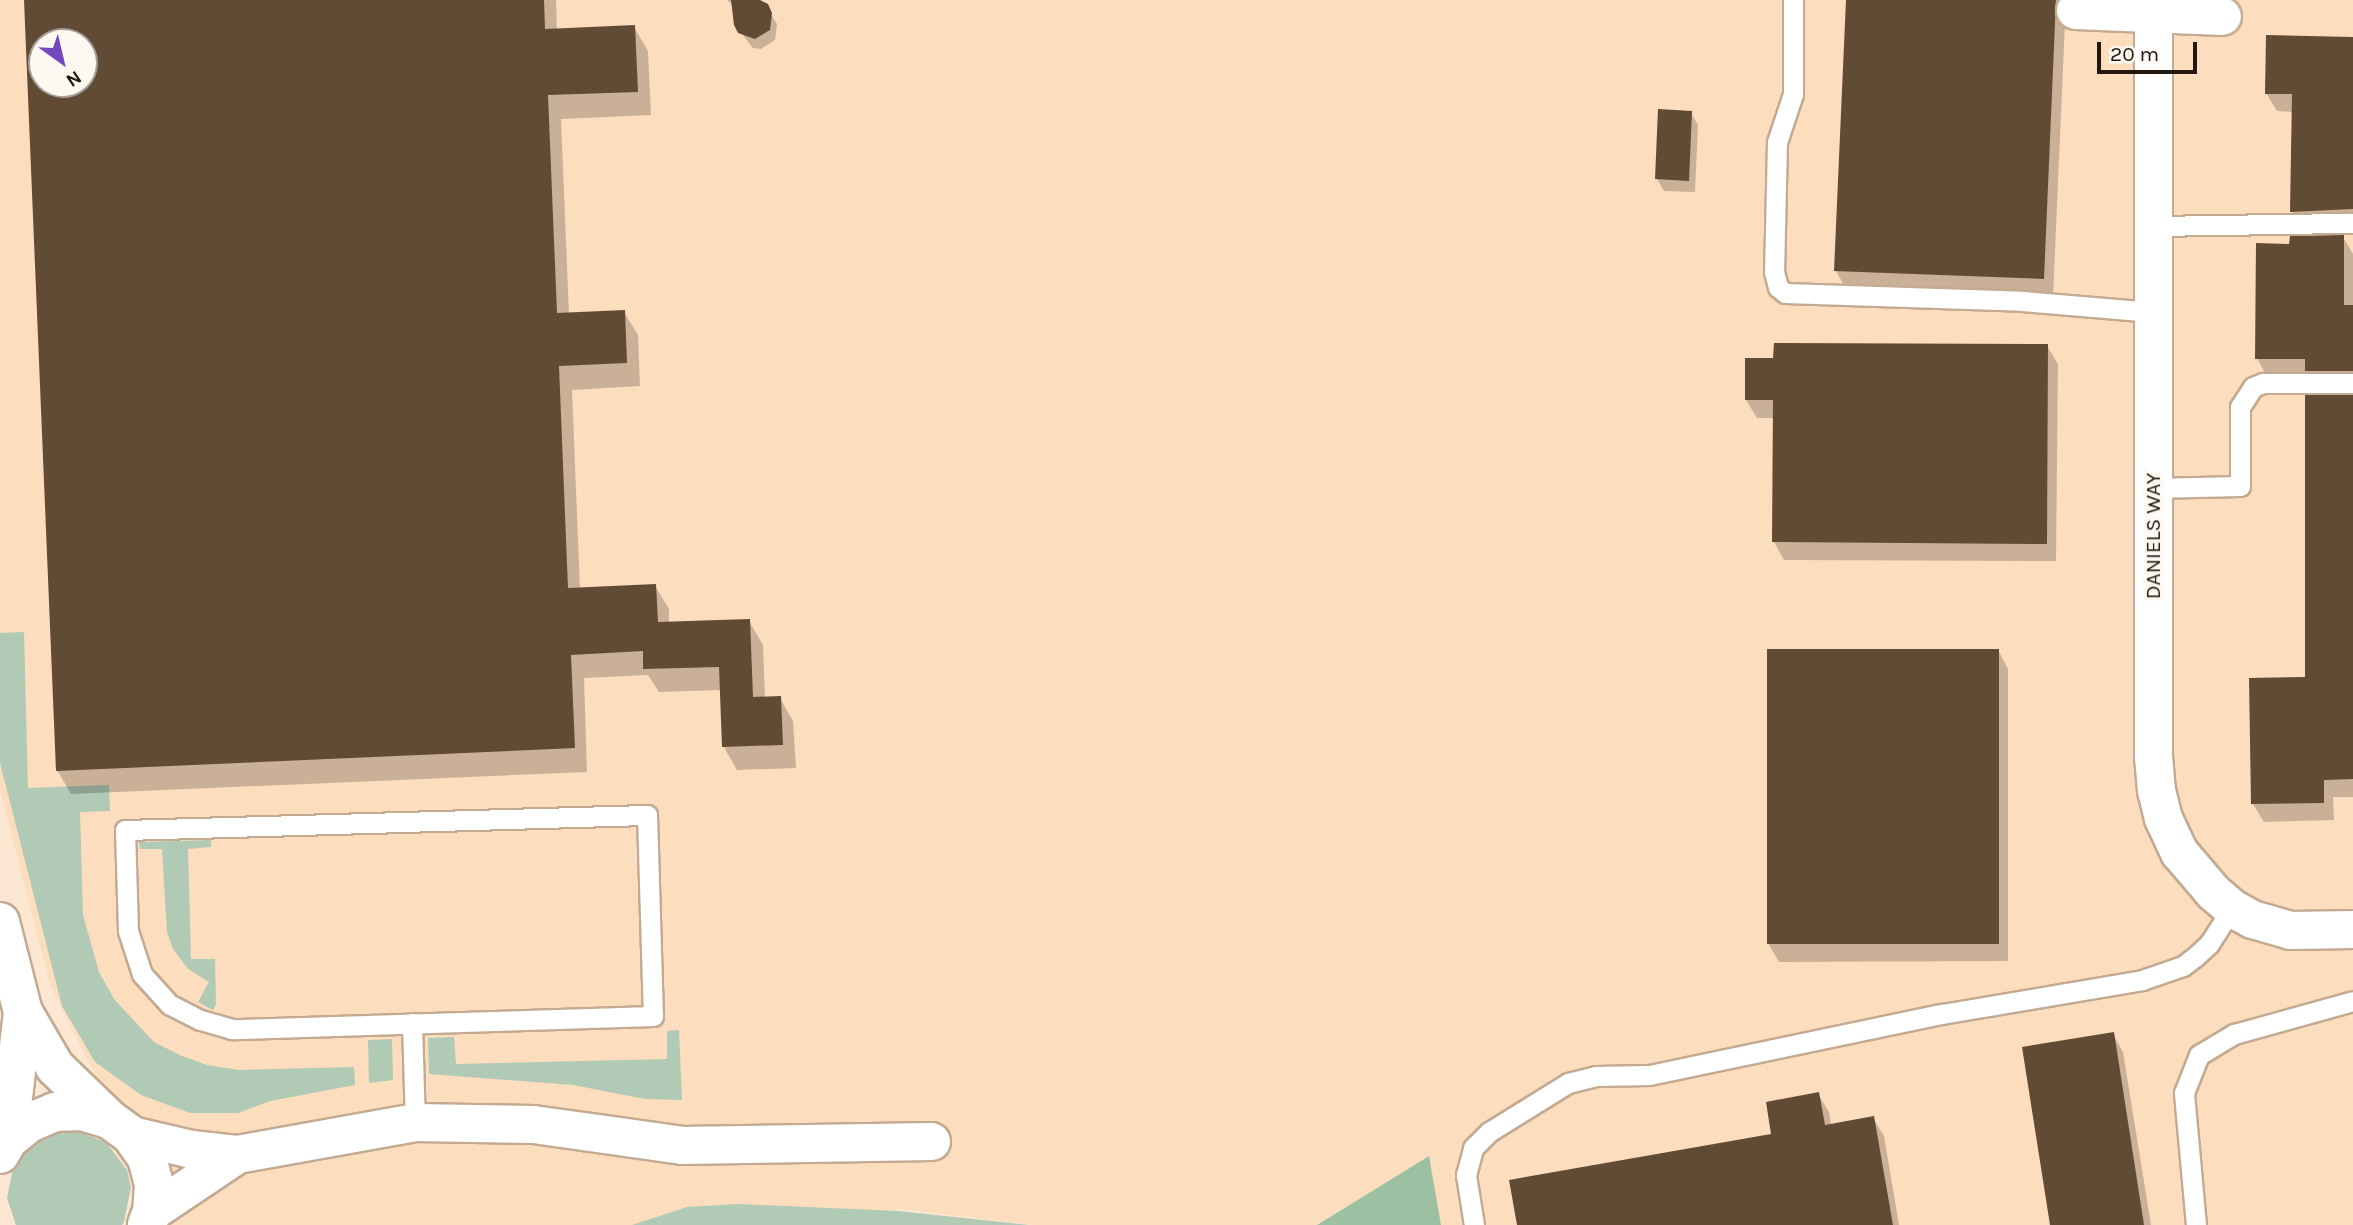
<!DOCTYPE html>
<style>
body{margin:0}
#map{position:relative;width:2353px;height:1225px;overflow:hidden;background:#fce7d2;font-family:Karla,sans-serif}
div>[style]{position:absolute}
.built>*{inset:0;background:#fcddbd}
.green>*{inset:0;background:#b1cab5}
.forest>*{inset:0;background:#9cc0a2}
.shadow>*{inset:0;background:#0003}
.building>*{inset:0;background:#614b35}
.roads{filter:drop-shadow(2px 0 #c3aa92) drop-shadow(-2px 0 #c3aa92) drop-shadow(0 2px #c3aa92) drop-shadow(0 -2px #c3aa92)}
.service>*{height:19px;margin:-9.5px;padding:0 9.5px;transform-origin:9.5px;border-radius:9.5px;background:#fff}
.minor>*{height:37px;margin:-18.5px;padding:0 18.5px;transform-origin:18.5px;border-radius:18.5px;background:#fff}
.tertiary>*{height:38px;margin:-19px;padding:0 19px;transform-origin:19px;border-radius:19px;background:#fff}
span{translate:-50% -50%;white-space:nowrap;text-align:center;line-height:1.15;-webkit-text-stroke:7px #fdf8f2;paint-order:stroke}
.street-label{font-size:21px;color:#22180f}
.north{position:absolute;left:28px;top:28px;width:70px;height:70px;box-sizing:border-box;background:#fdf8f2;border:2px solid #a59e97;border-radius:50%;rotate:146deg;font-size:19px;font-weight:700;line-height:28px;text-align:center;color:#22180f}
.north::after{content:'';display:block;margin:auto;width:24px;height:32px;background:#7648c0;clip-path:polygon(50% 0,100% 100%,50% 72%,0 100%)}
.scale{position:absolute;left:2097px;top:42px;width:100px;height:32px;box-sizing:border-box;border:4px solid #22180f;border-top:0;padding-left:9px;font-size:21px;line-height:24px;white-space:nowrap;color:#22180f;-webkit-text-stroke:5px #fdf8f2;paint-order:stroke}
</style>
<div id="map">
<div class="built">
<i style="clip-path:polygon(evenodd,0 0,2353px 0,2353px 1225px,1441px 1225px,1428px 1156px,1317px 1225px,1034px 1225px,902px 1209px,730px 1225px,171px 1225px,50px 985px,0 790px,0 0,42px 42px,84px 42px,84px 84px,42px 84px,42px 42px)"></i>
</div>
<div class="green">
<i style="clip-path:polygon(24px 632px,28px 788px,109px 785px,110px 811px,80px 812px,83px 915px,99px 972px,114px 999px,154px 1042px,182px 1056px,207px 1065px,239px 1070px,354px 1067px,355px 1085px,270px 1101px,238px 1113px,190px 1113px,141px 1095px,95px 1062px,62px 1006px,0 763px,0 633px)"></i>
<i style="clip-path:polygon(211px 840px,211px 847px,188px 849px,191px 959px,215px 959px,216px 1004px,213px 1010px,198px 1002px,209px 982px,188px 969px,173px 949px,167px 932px,162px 849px,140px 849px,139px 842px)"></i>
<i style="clip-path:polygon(679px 1030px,682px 1100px,645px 1099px,573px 1085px,429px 1074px,428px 1038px,454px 1037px,456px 1064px,667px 1059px,667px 1031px)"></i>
<i style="clip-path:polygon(392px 1039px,393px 1080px,369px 1083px,368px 1040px)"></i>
<i style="clip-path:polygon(73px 1130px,106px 1142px,127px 1170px,131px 1187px,124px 1222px,122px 1225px,16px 1225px,7px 1198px,14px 1163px,25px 1149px,39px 1138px,55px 1132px)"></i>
<i style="clip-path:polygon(737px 1204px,898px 1211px,1029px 1225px,632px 1225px,687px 1207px)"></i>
</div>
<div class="forest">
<i style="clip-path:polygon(1429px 1156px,1441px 1225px,1317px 1225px)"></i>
</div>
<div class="shadow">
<i style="clip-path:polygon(evenodd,26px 0,556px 0,557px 30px,634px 27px,648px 51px,651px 115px,561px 119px,569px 314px,624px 312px,638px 335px,640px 386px,572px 390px,580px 589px,655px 586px,669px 609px,669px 624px,749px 621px,763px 645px,765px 698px,780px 698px,793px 721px,796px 768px,737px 770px,724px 747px,722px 690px,659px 692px,648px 675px,584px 678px,587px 772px,71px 794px,57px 770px,26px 0,42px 42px,84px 42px,84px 84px,42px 84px,42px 42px)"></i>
<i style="clip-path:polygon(727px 0,757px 0,766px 6px,777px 24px,775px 40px,761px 49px,753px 48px,735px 25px,733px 5px)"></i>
<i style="clip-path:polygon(1847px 0,2066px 0,2053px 297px,1846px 289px,1836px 271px)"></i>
<i style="clip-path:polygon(2353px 39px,2353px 226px,2302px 229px,2292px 211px,2294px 112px,2277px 111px,2266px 93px)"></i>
<i style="clip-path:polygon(1691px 113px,1698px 125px,1695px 192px,1664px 191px,1657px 179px)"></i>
<i style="clip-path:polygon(2343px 237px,2353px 254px,2353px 389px,2267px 377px,2257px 358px,2291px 245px)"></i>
<i style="clip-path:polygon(2047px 346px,2058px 364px,2056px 561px,1784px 560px,1774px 542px,1775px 418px,1757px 418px,1746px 400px)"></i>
<i style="clip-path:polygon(2353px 397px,2353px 797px,2333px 797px,2334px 820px,2264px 822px,2253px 804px,2307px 678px)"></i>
<i style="clip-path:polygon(1998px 650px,2008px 669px,2008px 961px,1779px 962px,1768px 943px)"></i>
<i style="clip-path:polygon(2113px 1034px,2123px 1052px,2151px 1225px,2051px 1225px)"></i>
<i style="clip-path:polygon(1818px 1094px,1829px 1112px,1831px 1125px,1873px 1118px,1884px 1136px,1899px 1225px,1519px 1225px,1773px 1135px)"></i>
</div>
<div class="building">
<i style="clip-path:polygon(evenodd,24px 0,544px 0,545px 29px,635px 25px,638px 92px,548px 95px,557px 313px,625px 310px,627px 363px,559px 366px,568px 588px,656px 584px,658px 622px,750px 619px,753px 697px,781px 696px,783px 745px,722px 747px,719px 667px,643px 669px,643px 651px,571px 655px,575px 748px,56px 771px,24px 0,42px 42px,84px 42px,84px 84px,42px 84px,42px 42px)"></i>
<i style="clip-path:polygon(731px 0,760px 0,768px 4px,772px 13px,770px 30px,755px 39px,738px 33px,734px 25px)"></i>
<i style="clip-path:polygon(1846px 0,2056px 0,2044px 279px,1834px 271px)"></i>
<i style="clip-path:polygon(2266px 35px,2353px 37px,2353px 209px,2290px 212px,2292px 94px,2265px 94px)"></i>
<i style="clip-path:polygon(1658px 109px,1692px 111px,1689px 181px,1655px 179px)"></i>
<i style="clip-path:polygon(2344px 235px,2344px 305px,2353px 305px,2353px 371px,2305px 371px,2305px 359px,2255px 359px,2256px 243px,2289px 244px,2290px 236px)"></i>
<i style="clip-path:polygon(1774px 343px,2048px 344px,2047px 544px,1772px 542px,1773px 400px,1745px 400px,1745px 358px,1773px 358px)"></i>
<i style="clip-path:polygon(2305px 395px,2353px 395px,2353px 779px,2324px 780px,2324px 803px,2251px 804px,2249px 678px,2305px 677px)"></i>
<i style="clip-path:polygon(1767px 649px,1999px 649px,1999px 944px,1767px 944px)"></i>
<i style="clip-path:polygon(2114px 1032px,2144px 1225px,2050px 1225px,2022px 1047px)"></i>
<i style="clip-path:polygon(1819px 1092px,1825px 1125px,1874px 1116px,1893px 1225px,1517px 1225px,1509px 1180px,1771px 1134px,1766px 1102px)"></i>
</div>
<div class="roads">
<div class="service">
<i style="left:1793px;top:0;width:94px;rotate:90deg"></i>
<i style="left:1793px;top:94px;width:51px;rotate:108.4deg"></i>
<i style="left:1777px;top:142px;width:130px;rotate:91.3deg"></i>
<i style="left:1774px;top:272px;width:16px;rotate:75deg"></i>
<i style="left:1778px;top:287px;width:9px;rotate:41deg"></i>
<i style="left:1785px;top:293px;width:237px;rotate:1.9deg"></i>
<i style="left:2022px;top:301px;width:131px;rotate:4.8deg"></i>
<i style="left:2153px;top:226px;width:200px;rotate:-0.9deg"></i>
<i style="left:2153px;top:488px;width:87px;rotate:-1.3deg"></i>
<i style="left:2240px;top:486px;width:79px;rotate:-90deg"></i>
<i style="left:2240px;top:407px;width:24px;rotate:-57deg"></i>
<i style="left:2253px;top:387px;width:11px;rotate:-22deg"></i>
<i style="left:2263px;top:383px;width:90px"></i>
<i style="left:647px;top:815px;width:201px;rotate:88.3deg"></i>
<i style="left:653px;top:1016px;width:421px;rotate:178.2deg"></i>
<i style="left:232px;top:1029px;width:33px;rotate:-164deg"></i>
<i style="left:200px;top:1020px;width:34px;rotate:-153deg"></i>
<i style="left:170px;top:1005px;width:42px;rotate:-132.1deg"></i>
<i style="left:142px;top:974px;width:45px;rotate:-108deg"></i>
<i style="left:128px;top:931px;width:101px;rotate:-91.7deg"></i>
<i style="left:125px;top:830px;width:522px;rotate:-1.65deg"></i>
<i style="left:412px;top:1023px;width:99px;rotate:88.3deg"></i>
<i style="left:1474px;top:1225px;width:51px;rotate:-99.1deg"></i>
<i style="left:1466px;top:1175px;width:28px;rotate:-75deg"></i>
<i style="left:1473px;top:1148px;width:23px;rotate:-45deg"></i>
<i style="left:1489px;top:1132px;width:93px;rotate:-31.8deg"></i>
<i style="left:1568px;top:1083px;width:29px;rotate:-14deg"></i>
<i style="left:1596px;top:1076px;width:53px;rotate:-1.1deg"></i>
<i style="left:1649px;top:1075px;width:299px;rotate:-11.8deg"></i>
<i style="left:1942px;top:1014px;width:203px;rotate:-9.6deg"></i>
<i style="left:2142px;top:980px;width:43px;rotate:-18.9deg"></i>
<i style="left:2183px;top:966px;width:16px;rotate:-38deg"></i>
<i style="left:2196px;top:956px;width:18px;rotate:-43deg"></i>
<i style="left:2209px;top:944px;width:43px;rotate:-57.4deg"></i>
<i style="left:2196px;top:1225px;width:133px;rotate:-95.2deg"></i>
<i style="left:2184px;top:1093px;width:41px;rotate:-68.5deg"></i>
<i style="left:2199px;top:1055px;width:41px;rotate:-31deg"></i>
<i style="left:2234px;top:1034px;width:123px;rotate:-15.5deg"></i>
</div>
<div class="minor">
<i style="left:2075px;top:10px;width:147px;rotate:2.3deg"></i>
<i style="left:2153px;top:13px;width:743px;rotate:90deg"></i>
<i style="left:2153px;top:756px;width:34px;rotate:85deg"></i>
<i style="left:2156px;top:790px;width:29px;rotate:76deg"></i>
<i style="left:2163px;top:818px;width:38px;rotate:65deg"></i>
<i style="left:2179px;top:852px;width:52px;rotate:49.6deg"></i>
<i style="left:2213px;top:892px;width:25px;rotate:40deg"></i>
<i style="left:2232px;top:908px;width:23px;rotate:29deg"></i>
<i style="left:2252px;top:919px;width:40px;rotate:16deg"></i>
<i style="left:2290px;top:930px;width:63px;rotate:-0.9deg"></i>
<i style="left:131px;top:1135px;width:62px;rotate:13.1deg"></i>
<i style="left:191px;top:1149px;width:46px;rotate:6.2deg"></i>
<i style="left:237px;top:1154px;width:181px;rotate:-10.2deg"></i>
<i style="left:415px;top:1122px;width:118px;rotate:1deg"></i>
<i style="left:533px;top:1124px;width:150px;rotate:8deg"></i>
<i style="left:682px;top:1145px;width:249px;rotate:-0.9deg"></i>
<i style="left:152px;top:1211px;width:102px;rotate:-33.8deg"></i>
</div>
<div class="tertiary">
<i style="left:0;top:922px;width:93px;rotate:75.7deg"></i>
<i style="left:23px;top:1012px;width:64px;rotate:59.8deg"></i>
<i style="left:55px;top:1067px;width:75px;rotate:43.9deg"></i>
<i style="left:8px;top:1140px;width:129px;rotate:-83.3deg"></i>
<i style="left:0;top:1154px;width:16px;rotate:-60deg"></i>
<i style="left:8px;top:1140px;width:27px;rotate:-39deg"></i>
<i style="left:29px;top:1123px;width:28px;rotate:-23deg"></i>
<i style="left:55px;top:1112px;width:27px;rotate:-2deg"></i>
<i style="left:82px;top:1111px;width:28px;rotate:17deg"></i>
<i style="left:109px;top:1119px;width:27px;rotate:36deg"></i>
<i style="left:131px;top:1135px;width:28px;rotate:55deg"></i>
<i style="left:147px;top:1158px;width:28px;rotate:75deg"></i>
<i style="left:154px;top:1185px;width:26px;rotate:94deg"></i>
<i style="left:152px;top:1211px;width:15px;rotate:110deg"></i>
</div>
</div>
<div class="street-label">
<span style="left:2153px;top:536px;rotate:-90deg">DANIELS WAY</span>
</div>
<div class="north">N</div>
<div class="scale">20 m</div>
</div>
